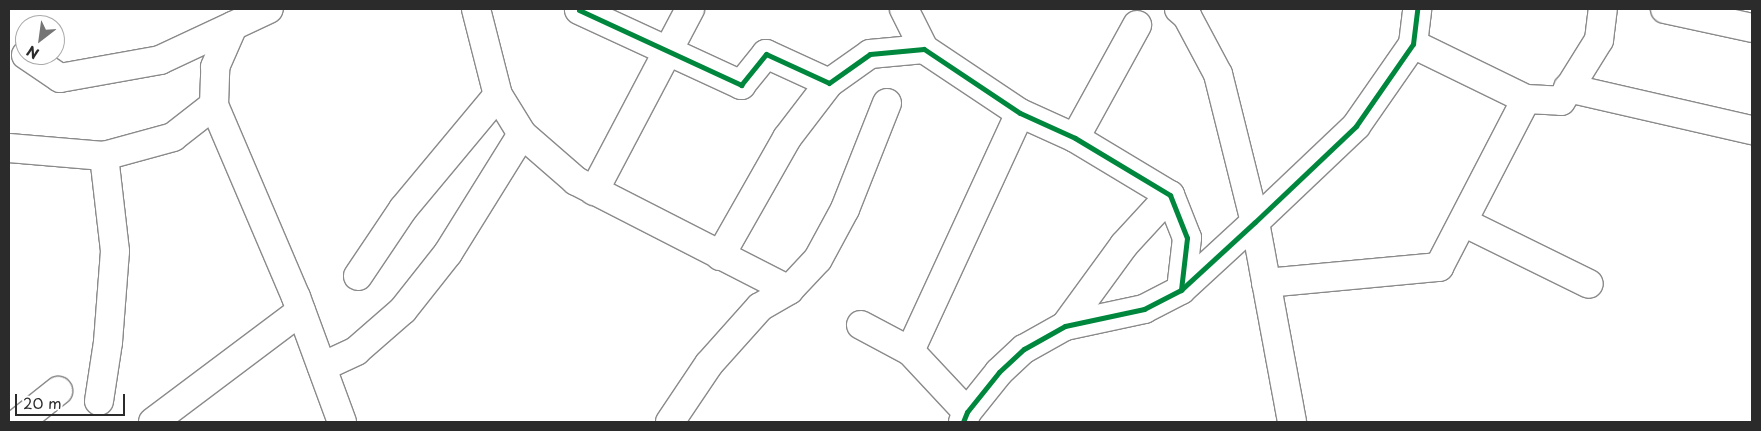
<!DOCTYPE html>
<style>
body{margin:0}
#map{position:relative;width:1761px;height:431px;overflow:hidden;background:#fff;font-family:"Playpen Sans",sans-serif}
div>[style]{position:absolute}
.roads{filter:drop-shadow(1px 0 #8a8a8a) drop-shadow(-1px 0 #8a8a8a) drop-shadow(0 1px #8a8a8a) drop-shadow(0 -1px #8a8a8a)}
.street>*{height:28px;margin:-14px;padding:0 14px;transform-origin:14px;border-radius:14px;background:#fff}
.cycleway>*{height:5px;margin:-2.5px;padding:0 2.5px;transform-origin:2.5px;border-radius:2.5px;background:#00873e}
span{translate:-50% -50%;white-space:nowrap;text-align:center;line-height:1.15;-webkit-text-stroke:4px #fff;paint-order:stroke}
.frame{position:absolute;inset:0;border:10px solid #2b2b2b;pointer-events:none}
.north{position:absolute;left:15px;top:15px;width:50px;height:50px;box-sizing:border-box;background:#fff;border:1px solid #aaa;border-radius:50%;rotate:210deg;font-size:14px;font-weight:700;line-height:20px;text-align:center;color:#2b2b2b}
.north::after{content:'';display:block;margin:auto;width:18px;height:22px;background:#757575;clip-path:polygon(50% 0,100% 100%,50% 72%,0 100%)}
.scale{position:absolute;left:15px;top:394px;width:110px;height:22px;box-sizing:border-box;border:2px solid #2b2b2b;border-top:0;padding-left:6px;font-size:15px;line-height:18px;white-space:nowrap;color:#2b2b2b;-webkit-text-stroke:4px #fff;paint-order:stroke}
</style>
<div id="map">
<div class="roads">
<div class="street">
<i style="left:476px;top:9px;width:89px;rotate:75.7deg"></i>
<i style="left:498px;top:95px;width:46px;rotate:58.4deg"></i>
<i style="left:522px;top:134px;width:72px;rotate:41deg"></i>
<i style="left:576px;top:181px;width:239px;rotate:27.1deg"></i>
<i style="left:904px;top:9px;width:45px;rotate:63.4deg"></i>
<i style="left:1179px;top:9px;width:11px;rotate:41deg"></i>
<i style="left:1187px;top:16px;width:66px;rotate:61.9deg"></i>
<i style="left:1218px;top:74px;width:153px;rotate:76deg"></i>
<i style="left:1255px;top:222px;width:203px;rotate:79.5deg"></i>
<i style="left:1665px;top:9px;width:89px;rotate:12.3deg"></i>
<i style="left:579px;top:10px;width:179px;rotate:24.8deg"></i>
<i style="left:741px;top:85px;width:40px;rotate:-51deg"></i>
<i style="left:766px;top:54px;width:69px;rotate:24.7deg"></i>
<i style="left:829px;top:83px;width:50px;rotate:-35.3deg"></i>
<i style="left:870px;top:54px;width:54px;rotate:-5.3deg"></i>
<i style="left:924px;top:49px;width:115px;rotate:33.7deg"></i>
<i style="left:1020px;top:113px;width:60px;rotate:24.4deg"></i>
<i style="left:1075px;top:138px;width:111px;rotate:31deg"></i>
<i style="left:1170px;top:195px;width:46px;rotate:68.4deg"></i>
<i style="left:1187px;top:238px;width:52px;rotate:96.6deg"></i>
<i style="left:1413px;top:44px;width:126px;rotate:26deg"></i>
<i style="left:26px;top:55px;width:41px;rotate:34.1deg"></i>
<i style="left:60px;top:78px;width:102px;rotate:-10.2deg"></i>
<i style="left:160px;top:60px;width:120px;rotate:-25.1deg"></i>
<i style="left:1568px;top:88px;width:189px;rotate:12.9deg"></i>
<i style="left:214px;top:105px;width:38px;rotate:-88deg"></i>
<i style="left:215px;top:67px;width:45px;rotate:-66.3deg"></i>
<i style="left:1075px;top:138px;width:129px;rotate:-61.2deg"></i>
<i style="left:9px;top:148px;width:95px;rotate:4.8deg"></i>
<i style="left:104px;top:156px;width:72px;rotate:-15.4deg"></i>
<i style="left:173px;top:137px;width:52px;rotate:-38deg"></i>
<i style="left:214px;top:105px;width:209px;rotate:66.9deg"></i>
<i style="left:296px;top:297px;width:133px;rotate:69.8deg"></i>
<i style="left:594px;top:191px;width:206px;rotate:-62.2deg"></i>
<i style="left:1463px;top:222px;width:140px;rotate:26.2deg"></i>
<i style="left:720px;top:256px;width:136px;rotate:-60.4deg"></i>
<i style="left:787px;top:138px;width:69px;rotate:-52.6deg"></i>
<i style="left:358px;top:276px;width:81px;rotate:-56.1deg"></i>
<i style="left:403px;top:209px;width:148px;rotate:-50.2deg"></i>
<i style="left:1266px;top:283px;width:174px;rotate:-5.3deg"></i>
<i style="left:1439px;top:267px;width:189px;rotate:-62.6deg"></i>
<i style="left:1526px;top:99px;width:35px;rotate:3deg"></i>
<i style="left:1561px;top:101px;width:72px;rotate:-58.1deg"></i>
<i style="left:1599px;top:40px;width:31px;rotate:-83deg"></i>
<i style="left:861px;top:325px;width:55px;rotate:28deg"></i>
<i style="left:910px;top:351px;width:83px;rotate:46.9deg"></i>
<i style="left:1065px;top:326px;width:100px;rotate:-53.9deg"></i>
<i style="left:1124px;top:245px;width:68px;rotate:-47.4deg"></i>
<i style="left:910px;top:351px;width:262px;rotate:-65.2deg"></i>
<i style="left:322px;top:367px;width:38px;rotate:-25deg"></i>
<i style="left:356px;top:351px;width:62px;rotate:-41.1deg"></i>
<i style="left:403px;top:310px;width:73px;rotate:-51.7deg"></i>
<i style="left:448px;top:253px;width:140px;rotate:-58.1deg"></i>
<i style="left:99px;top:401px;width:60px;rotate:-81.3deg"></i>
<i style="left:108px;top:342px;width:91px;rotate:-85.6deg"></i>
<i style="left:115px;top:251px;width:96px;rotate:-96.6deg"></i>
<i style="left:19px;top:422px;width:50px;rotate:-38.5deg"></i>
<i style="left:153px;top:422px;width:185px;rotate:-36.9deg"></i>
<i style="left:670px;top:422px;width:70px;rotate:-56.1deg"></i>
<i style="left:709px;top:364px;width:76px;rotate:-48.2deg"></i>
<i style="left:760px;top:307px;width:34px;rotate:-30deg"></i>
<i style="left:789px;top:290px;width:42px;rotate:-46.9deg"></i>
<i style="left:818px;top:259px;width:57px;rotate:-61.6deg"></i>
<i style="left:845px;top:209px;width:114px;rotate:-68.4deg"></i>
<i style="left:963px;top:422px;width:11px;rotate:-68deg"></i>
<i style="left:967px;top:412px;width:51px;rotate:-51.3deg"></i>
<i style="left:999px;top:372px;width:34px;rotate:-43deg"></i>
<i style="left:1024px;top:349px;width:47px;rotate:-29.3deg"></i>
<i style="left:1065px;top:326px;width:81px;rotate:-12.1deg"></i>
<i style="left:1144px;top:309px;width:42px;rotate:-27.2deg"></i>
<i style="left:1181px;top:290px;width:100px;rotate:-42.6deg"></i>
<i style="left:1255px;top:222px;width:139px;rotate:-43.5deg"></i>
<i style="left:1356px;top:126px;width:100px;rotate:-55.2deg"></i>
<i style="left:1413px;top:44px;width:35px;rotate:-83deg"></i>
</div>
</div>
<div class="cycleway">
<i style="left:579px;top:10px;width:179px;rotate:24.8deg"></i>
<i style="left:741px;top:85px;width:40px;rotate:-51deg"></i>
<i style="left:766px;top:54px;width:69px;rotate:24.7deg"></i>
<i style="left:829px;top:83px;width:50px;rotate:-35.3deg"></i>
<i style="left:870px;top:54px;width:54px;rotate:-5.3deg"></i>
<i style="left:924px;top:49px;width:115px;rotate:33.7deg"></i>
<i style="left:1020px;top:113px;width:60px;rotate:24.4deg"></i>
<i style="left:1075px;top:138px;width:111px;rotate:31deg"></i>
<i style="left:1170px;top:195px;width:46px;rotate:68.4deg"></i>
<i style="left:1187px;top:238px;width:52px;rotate:96.6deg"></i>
<i style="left:963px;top:422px;width:11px;rotate:-68deg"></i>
<i style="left:967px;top:412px;width:51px;rotate:-51.3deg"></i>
<i style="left:999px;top:372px;width:34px;rotate:-43deg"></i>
<i style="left:1024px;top:349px;width:47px;rotate:-29.3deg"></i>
<i style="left:1065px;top:326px;width:81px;rotate:-12.1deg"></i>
<i style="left:1144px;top:309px;width:42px;rotate:-27.2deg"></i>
<i style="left:1181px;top:290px;width:100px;rotate:-42.6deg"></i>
<i style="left:1255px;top:222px;width:139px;rotate:-43.5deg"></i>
<i style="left:1356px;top:126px;width:100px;rotate:-55.2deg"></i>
<i style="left:1413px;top:44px;width:35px;rotate:-83deg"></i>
</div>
<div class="frame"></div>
<div class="north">N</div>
<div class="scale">20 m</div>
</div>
